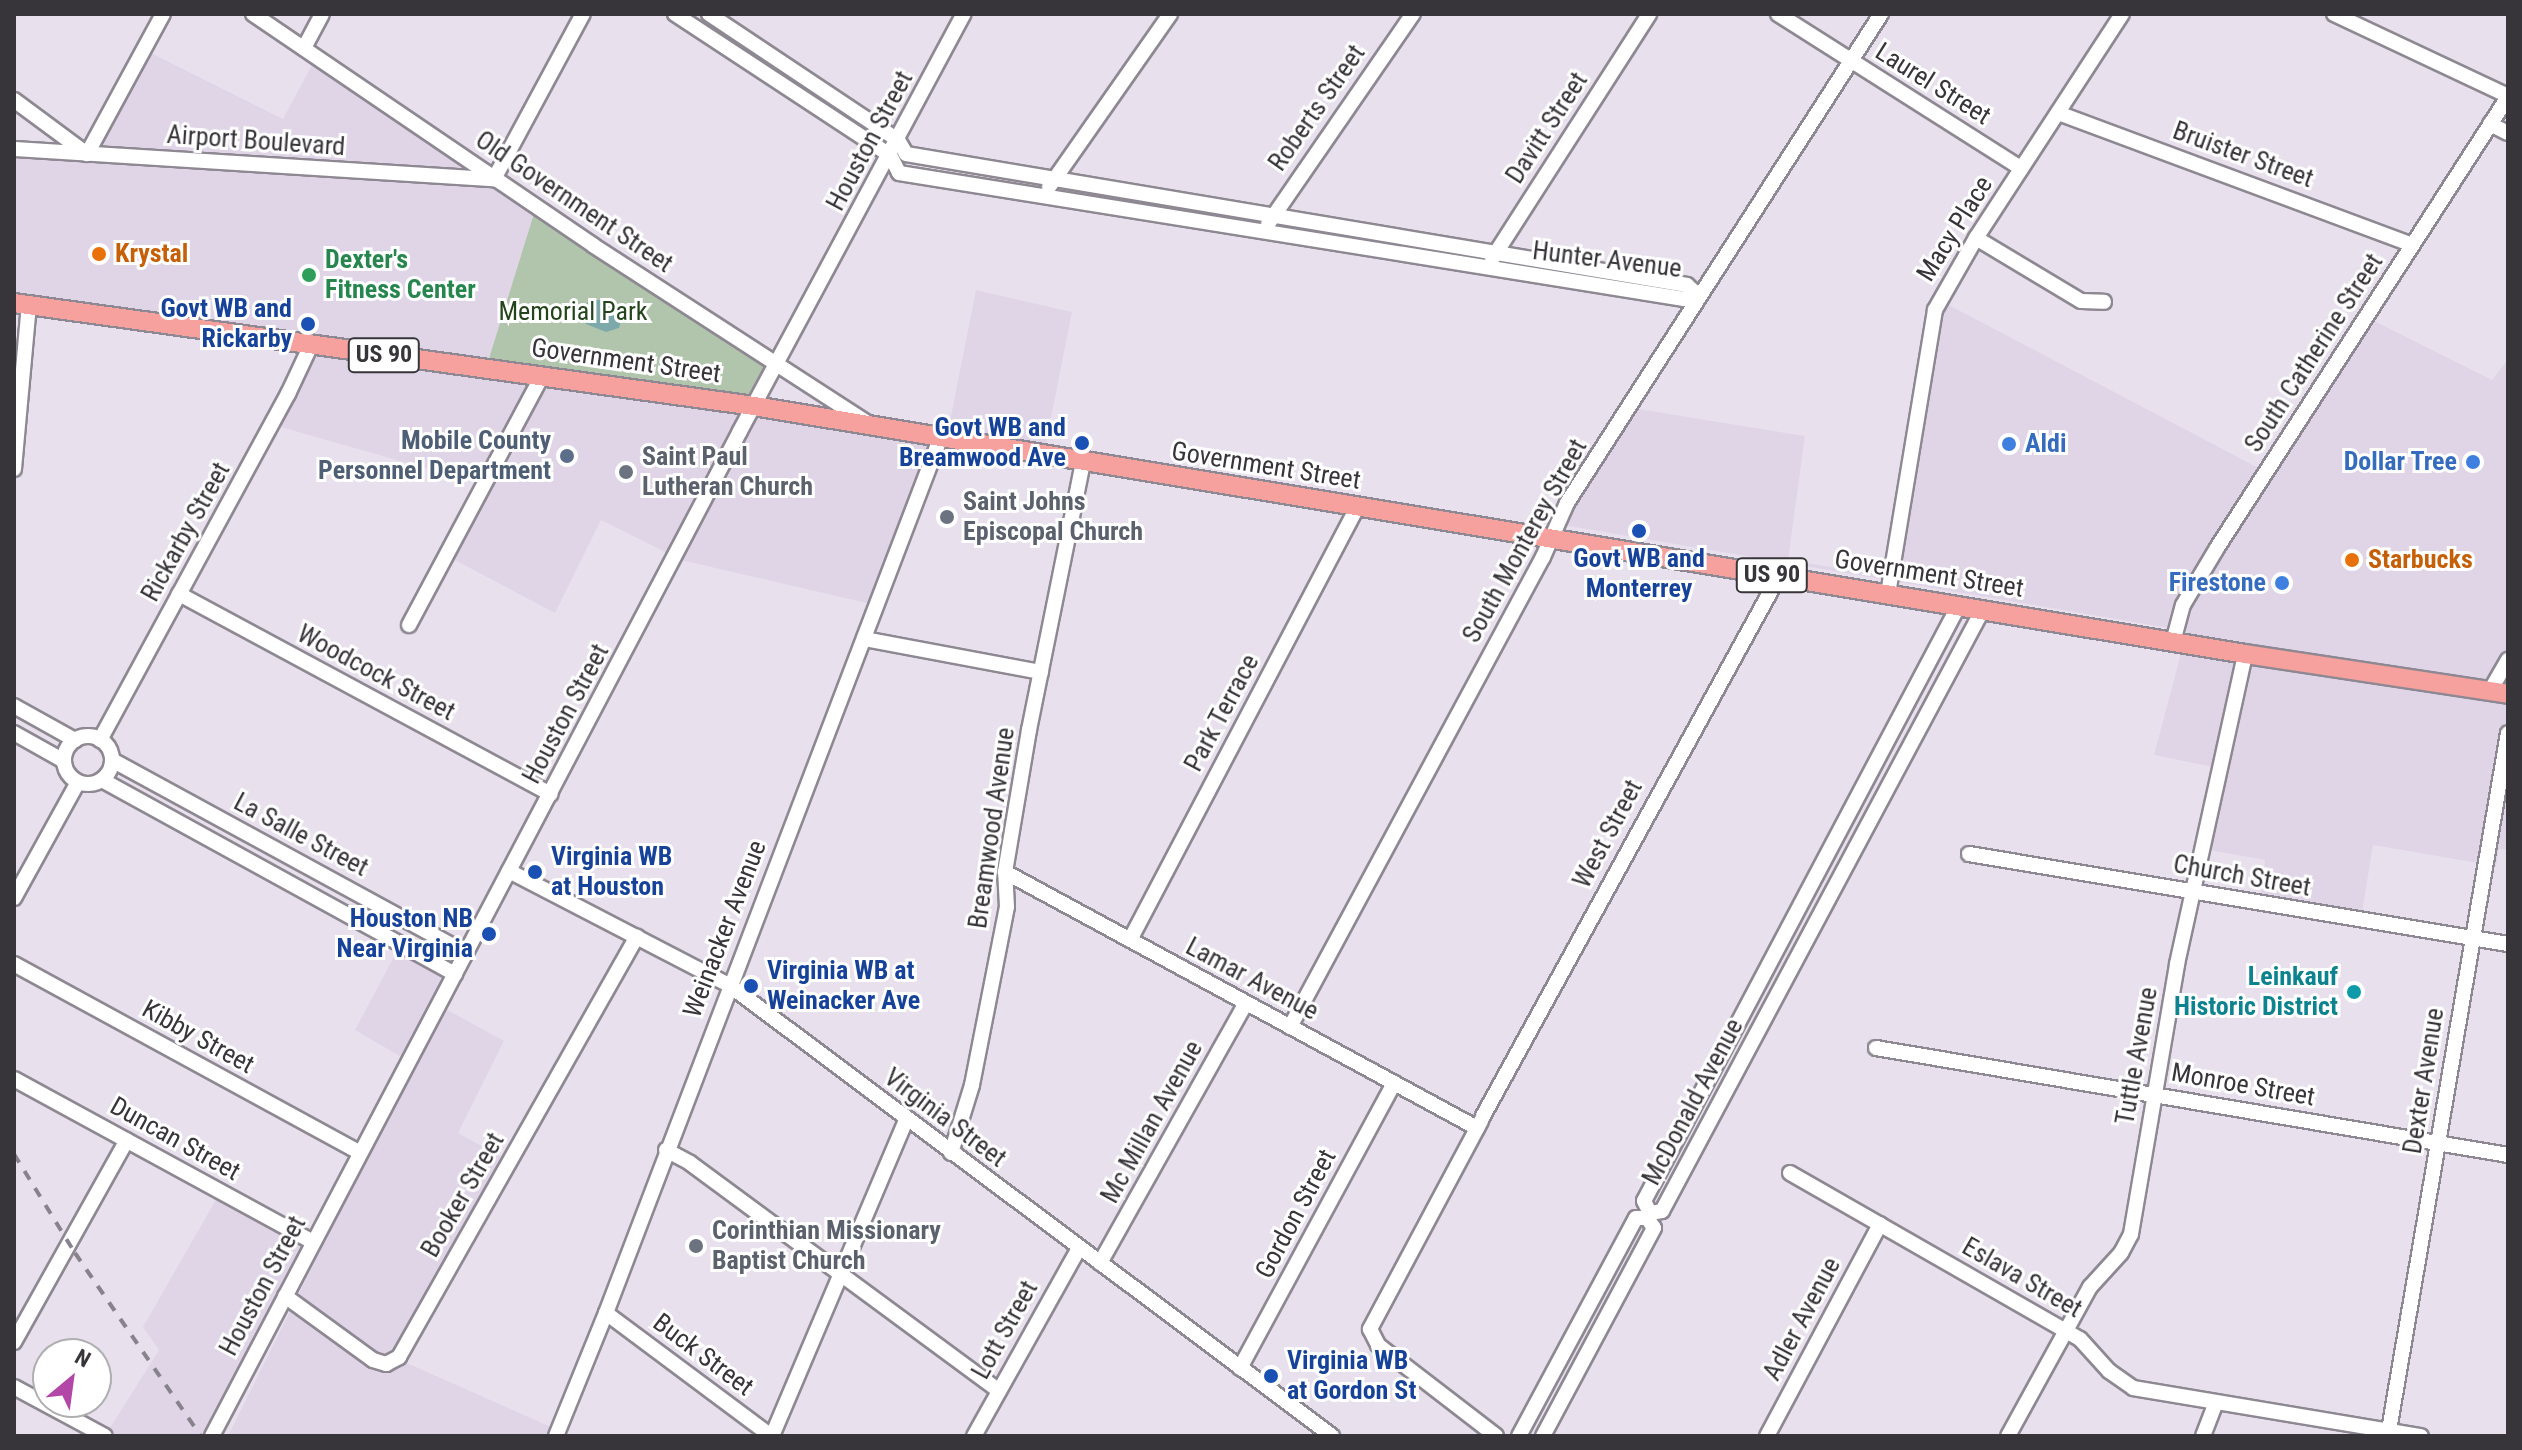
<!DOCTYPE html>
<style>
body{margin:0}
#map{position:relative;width:2522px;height:1450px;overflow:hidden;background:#e8e1ed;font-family:"Roboto Condensed",sans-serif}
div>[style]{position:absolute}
.built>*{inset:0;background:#dfd5e7}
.green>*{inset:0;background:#b0c5ab}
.water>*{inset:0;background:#7ea9aa}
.roads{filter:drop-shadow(2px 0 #8e8892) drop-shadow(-2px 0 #8e8892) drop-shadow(0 2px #8e8892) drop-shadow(0 -2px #8e8892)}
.minor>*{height:14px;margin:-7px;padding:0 7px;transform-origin:7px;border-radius:7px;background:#fff}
.minor>.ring{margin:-7px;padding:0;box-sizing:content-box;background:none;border:14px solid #fff;border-radius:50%}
.major>*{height:18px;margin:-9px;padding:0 9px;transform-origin:9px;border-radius:9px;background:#f6a19e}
.rail>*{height:4px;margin-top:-2px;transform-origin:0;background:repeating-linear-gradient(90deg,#87828b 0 10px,transparent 0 20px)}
.dots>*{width:22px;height:22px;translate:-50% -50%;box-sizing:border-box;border:4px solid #fff;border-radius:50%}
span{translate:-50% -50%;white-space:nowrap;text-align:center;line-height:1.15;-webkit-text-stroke:6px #fff;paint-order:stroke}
.shield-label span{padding:2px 6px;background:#fff;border:2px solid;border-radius:6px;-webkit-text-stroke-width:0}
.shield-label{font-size:24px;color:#38353a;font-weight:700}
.street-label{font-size:26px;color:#38353a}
.food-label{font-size:26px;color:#c56008;font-weight:700}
.left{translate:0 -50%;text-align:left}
.leisure-label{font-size:26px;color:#27864d;font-weight:700}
.transit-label{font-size:26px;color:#164399;font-weight:700}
.right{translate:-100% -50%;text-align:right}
.park-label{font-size:26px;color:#24441b}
.service-label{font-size:26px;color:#4e5e75;font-weight:700}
.shop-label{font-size:26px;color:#366cbe;font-weight:700}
.worship-label{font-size:26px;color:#5b616d;font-weight:700}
.culture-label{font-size:26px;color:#0d838f;font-weight:700}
.frame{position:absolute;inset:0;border:16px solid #38353a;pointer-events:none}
.north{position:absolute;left:32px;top:1338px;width:80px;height:80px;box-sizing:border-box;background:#fff;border:2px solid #afaeb0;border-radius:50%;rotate:29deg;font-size:22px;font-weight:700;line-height:32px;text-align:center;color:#38353a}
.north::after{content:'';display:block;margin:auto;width:28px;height:36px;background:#b347a7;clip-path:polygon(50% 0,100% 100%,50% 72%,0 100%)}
</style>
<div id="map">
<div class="built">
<i style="clip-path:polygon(149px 52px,283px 119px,312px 65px,536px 207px,483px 377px,923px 441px,949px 426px,976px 290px,1072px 312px,1042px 463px,932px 444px,871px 604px,681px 560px,601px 520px,555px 613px,451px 558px,488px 486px,277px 426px,313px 352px,14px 315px,14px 141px,98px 146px)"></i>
<i style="clip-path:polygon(1943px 302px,2270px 474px,2370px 319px,2492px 380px,2508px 359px,2508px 850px,2499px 849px,2496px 866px,2373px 845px,2362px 913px,2261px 896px,2265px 860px,2209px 850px,2228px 770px,2154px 755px,2187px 631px,1563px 525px,1632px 408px,1805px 436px,1788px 560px,1898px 578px)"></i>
<i style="clip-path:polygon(398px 949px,447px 975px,433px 1002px,504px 1041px,458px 1133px,503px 1158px,391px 1356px,551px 1427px,548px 1436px,228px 1436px,413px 1064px,355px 1030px)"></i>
<i style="clip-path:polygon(218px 1196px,303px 1245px,203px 1436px,105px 1436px,159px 1350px,143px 1327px)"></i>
</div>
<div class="green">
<i style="clip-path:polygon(536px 207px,777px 365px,754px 406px,486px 368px)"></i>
</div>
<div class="water">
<i style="clip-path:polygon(589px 300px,601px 300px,618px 307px,623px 313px,619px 328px,606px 332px,586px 324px,581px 312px)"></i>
</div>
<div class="roads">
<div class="minor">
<i style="left:253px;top:14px;width:412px;rotate:34.2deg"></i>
<i style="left:594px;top:246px;width:326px;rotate:32.9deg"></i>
<i style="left:675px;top:14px;width:257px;rotate:33.3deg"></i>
<i style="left:890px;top:155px;width:20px;rotate:63deg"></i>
<i style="left:899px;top:173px;width:795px;rotate:9.12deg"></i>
<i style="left:1684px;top:299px;width:10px;rotate:-37deg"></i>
<i style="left:709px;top:14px;width:227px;rotate:33.7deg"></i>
<i style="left:898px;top:140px;width:16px;rotate:60deg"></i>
<i style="left:906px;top:154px;width:792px;rotate:9.52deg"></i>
<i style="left:1687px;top:285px;width:16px;rotate:43deg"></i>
<i style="left:1778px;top:14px;width:288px;rotate:32.4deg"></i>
<i style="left:2334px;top:14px;width:192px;rotate:25.2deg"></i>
<i style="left:304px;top:48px;width:38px;rotate:-62deg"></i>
<i style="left:14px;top:100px;width:91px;rotate:36.5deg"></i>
<i style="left:87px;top:154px;width:159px;rotate:-61.5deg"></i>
<i style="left:2058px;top:113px;width:378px;rotate:20.4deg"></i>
<i style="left:2490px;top:124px;width:20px;rotate:27deg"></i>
<i style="left:14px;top:149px;width:481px;rotate:3.6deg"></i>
<i style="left:494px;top:179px;width:187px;rotate:-61.7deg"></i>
<i style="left:1049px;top:187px;width:211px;rotate:-55deg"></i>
<i style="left:1268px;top:224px;width:255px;rotate:-55.4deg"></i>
<i style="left:1976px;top:238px;width:122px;rotate:31deg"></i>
<i style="left:2081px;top:301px;width:23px;rotate:2deg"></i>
<i style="left:1492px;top:259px;width:291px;rotate:-57.3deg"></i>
<i style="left:14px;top:469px;width:165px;rotate:-84.8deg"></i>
<i style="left:179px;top:594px;width:422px;rotate:28.3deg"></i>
<i style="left:1888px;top:594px;width:288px;rotate:-80.6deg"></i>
<i style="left:1935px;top:310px;width:83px;rotate:-60.3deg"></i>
<i style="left:1976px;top:238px;width:267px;rotate:-56.9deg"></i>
<i style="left:1959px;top:605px;width:674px;rotate:117.86deg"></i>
<i style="left:1644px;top:1201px;width:13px;rotate:63deg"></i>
<i style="left:1650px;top:1213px;width:12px;rotate:-9deg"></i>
<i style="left:1662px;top:1211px;width:682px;rotate:-61.93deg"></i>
<i style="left:409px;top:625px;width:282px;rotate:-61.9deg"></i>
<i style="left:864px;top:639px;width:180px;rotate:10.6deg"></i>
<i style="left:2173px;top:642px;width:38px;rotate:-75deg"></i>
<i style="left:2183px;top:605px;width:66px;rotate:-59.2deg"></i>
<i style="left:2217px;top:548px;width:537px;rotate:-57.17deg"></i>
<i style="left:2490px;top:691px;width:36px;rotate:-60deg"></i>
<i style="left:14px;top:706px;width:70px;rotate:29.1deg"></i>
<i style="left:14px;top:733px;width:57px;rotate:29.2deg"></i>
<i class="ring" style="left:64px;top:736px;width:34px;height:34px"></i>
<i style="left:100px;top:740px;width:394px;rotate:-61.5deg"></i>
<i style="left:288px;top:394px;width:54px;rotate:-64.9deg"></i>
<i style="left:112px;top:760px;width:403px;rotate:28.6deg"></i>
<i style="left:102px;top:780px;width:403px;rotate:28.8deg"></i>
<i style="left:1969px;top:854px;width:546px;rotate:9.48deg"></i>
<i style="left:509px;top:871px;width:248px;rotate:27.4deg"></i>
<i style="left:729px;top:985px;width:753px;rotate:36.79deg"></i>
<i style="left:1005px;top:872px;width:537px;rotate:28.47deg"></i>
<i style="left:14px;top:898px;width:132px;rotate:-61.1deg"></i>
<i style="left:1130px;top:940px;width:489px;rotate:-62.3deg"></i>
<i style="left:14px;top:964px;width:394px;rotate:28.6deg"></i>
<i style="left:1290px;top:1027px;width:534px;rotate:-61.71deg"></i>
<i style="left:1543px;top:557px;width:59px;rotate:-66deg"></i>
<i style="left:1567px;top:503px;width:581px;rotate:-57.29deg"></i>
<i style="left:1876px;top:1048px;width:641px;rotate:9.61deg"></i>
<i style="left:14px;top:1079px;width:341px;rotate:28.6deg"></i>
<i style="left:1483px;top:1116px;width:616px;rotate:-61.27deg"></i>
<i style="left:1481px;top:1121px;width:236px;rotate:118.1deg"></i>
<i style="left:1370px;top:1329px;width:18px;rotate:63deg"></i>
<i style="left:1378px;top:1345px;width:149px;rotate:37.6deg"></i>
<i style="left:666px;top:1150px;width:27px;rotate:28deg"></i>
<i style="left:690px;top:1163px;width:384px;rotate:36.4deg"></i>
<i style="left:951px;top:1153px;width:71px;rotate:-72.8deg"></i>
<i style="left:972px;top:1085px;width:181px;rotate:-78.9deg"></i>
<i style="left:1007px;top:907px;width:35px;rotate:-93deg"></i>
<i style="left:1005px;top:872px;width:144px;rotate:-80.4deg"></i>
<i style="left:1029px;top:730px;width:273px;rotate:-78.6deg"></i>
<i style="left:1790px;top:1173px;width:334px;rotate:29.8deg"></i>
<i style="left:2080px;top:1339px;width:43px;rotate:47.8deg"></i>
<i style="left:2109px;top:1371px;width:29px;rotate:35deg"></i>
<i style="left:2133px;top:1388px;width:292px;rotate:9.5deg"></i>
<i style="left:1100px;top:1263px;width:298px;rotate:-60.7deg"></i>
<i style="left:285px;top:1296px;width:109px;rotate:36deg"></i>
<i style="left:373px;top:1360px;width:14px;rotate:17deg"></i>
<i style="left:386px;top:1364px;width:15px;rotate:-28deg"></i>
<i style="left:399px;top:1357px;width:483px;rotate:-60.5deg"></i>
<i style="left:606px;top:1313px;width:206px;rotate:36.7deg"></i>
<i style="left:14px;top:1342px;width:231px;rotate:-60.8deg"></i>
<i style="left:1240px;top:1368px;width:324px;rotate:-61.6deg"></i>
<i style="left:14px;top:1387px;width:103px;rotate:28.3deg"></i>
<i style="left:212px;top:1436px;width:1135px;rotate:-62.28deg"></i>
<i style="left:740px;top:431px;width:473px;rotate:-61.8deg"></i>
<i style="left:556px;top:1436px;width:133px;rotate:-67.9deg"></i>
<i style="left:606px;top:1313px;width:936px;rotate:-69.09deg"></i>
<i style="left:772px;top:1436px;width:343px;rotate:-67deg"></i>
<i style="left:974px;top:1436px;width:215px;rotate:-60.8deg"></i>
<i style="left:1519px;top:1436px;width:247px;rotate:-61.8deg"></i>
<i style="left:1636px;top:1218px;width:11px"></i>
<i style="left:1647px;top:1218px;width:12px;rotate:55deg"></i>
<i style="left:1654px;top:1228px;width:236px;rotate:118.1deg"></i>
<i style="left:1767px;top:1436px;width:240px;rotate:-61.9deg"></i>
<i style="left:2008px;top:1436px;width:170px;rotate:-61.2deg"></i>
<i style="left:2090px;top:1287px;width:46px;rotate:-47.6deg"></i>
<i style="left:2121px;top:1253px;width:21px;rotate:-62deg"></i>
<i style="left:2131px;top:1234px;width:274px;rotate:-80.3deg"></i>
<i style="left:2177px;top:964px;width:317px;rotate:-77.6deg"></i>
<i style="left:2203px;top:1436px;width:36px;rotate:-69deg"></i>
<i style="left:2388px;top:1436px;width:713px;rotate:-80.31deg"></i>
</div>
<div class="major">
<i style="left:14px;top:303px;width:747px;rotate:7.92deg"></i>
<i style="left:754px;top:406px;width:1511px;rotate:9.44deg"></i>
<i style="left:2245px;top:654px;width:266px;rotate:8.6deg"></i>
</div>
</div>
<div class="rail">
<i style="left:14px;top:1154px;width:116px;rotate:58.4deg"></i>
<i style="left:75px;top:1253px;width:222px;rotate:55.5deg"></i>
</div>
<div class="dots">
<i style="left:99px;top:254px;background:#e8710a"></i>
<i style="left:309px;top:275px;background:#2e9e5b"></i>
<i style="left:308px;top:324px;background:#1a4fb4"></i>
<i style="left:1082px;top:443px;background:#1a4fb4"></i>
<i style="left:2009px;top:444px;background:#3f7fe0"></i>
<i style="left:567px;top:456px;background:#5c6f8a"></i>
<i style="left:2473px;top:462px;background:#3f7fe0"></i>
<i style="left:626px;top:472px;background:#6b7280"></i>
<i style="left:947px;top:517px;background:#6b7280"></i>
<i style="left:1639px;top:531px;background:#1a4fb4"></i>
<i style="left:2352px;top:560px;background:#e8710a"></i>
<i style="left:2282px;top:583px;background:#3f7fe0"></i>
<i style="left:535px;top:872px;background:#1a4fb4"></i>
<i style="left:489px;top:934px;background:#1a4fb4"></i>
<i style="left:751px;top:986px;background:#1a4fb4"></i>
<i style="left:2354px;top:992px;background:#0f9aa8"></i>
<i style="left:696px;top:1246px;background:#6b7280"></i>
<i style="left:1271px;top:1376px;background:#1a4fb4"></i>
</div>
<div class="shield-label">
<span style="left:384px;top:355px">US 90</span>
<span style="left:1772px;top:575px">US 90</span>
</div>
<div class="street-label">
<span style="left:1933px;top:84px;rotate:32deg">Laurel Street</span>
<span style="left:1317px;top:108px;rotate:-55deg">Roberts Street</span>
<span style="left:1547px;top:128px;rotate:-57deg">Davitt Street</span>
<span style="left:256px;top:141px;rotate:4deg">Airport Boulevard</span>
<span style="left:870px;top:141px;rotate:-62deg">Houston Street</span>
<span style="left:2243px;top:155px;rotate:20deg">Bruister Street</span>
<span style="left:574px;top:202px;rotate:34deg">Old Government Street</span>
<span style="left:1955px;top:229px;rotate:-58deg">Macy Place</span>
<span style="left:1607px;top:260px;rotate:7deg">Hunter Avenue</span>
<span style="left:2314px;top:353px;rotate:-57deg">South Catherine Street</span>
<span style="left:626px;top:361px;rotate:8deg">Government Street</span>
<span style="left:1266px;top:466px;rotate:9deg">Government Street</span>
<span style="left:186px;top:532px;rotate:-61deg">Rickarby Street</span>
<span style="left:1525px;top:541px;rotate:-61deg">South Monterey Street</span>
<span style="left:1929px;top:574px;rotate:9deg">Government Street</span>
<span style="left:376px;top:673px;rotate:28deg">Woodcock Street</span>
<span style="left:1222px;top:713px;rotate:-62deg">Park Terrace</span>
<span style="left:566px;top:714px;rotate:-62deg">Houston Street</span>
<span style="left:992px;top:828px;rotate:-82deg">Breamwood Avenue</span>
<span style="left:1608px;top:834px;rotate:-62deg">West Street</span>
<span style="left:301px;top:835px;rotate:28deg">La Salle Street</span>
<span style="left:2242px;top:876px;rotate:10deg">Church Street</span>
<span style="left:725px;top:929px;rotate:-69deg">Weinacker Avenue</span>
<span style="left:1252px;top:979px;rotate:28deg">Lamar Avenue</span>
<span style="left:198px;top:1037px;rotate:29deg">Kibby Street</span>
<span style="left:2137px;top:1056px;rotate:-80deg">Tuttle Avenue</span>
<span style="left:2424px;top:1081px;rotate:-81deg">Dexter Avenue</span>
<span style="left:2243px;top:1085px;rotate:10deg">Monroe Street</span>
<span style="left:1693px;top:1102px;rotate:-62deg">McDonald Avenue</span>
<span style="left:945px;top:1118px;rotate:37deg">Virginia Street</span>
<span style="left:1152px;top:1122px;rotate:-61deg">Mc Millan Avenue</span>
<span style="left:175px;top:1139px;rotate:29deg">Duncan Street</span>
<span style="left:463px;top:1195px;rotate:-60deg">Booker Street</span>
<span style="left:1296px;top:1214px;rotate:-62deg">Gordon Street</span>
<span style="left:2022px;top:1278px;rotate:30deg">Eslava Street</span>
<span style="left:263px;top:1286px;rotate:-62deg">Houston Street</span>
<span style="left:1802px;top:1319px;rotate:-62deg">Adler Avenue</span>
<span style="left:1005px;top:1330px;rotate:-61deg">Lott Street</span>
<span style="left:703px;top:1355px;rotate:37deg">Buck Street</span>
</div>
<div class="food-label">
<span class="left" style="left:115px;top:254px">Krystal</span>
<span class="left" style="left:2368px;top:560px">Starbucks</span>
</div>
<div class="leisure-label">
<span class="left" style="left:325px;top:275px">Dexter's<br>Fitness Center</span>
</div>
<div class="transit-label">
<span class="right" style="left:292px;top:324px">Govt WB and<br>Rickarby</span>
<span class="right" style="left:1066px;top:443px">Govt WB and<br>Breamwood Ave</span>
<span style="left:1639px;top:574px">Govt WB and<br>Monterrey</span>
<span class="left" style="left:551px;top:872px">Virginia WB<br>at Houston</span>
<span class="right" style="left:473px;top:934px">Houston NB<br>Near Virginia</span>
<span class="left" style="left:767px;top:986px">Virginia WB at<br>Weinacker Ave</span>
<span class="left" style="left:1287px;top:1376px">Virginia WB<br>at Gordon St</span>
</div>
<div class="park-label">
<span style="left:573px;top:312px">Memorial Park</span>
</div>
<div class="service-label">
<span class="right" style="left:551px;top:456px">Mobile County<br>Personnel Department</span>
</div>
<div class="shop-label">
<span class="left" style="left:2025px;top:444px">Aldi</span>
<span class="right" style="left:2457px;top:462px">Dollar Tree</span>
<span class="right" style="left:2266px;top:583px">Firestone</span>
</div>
<div class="worship-label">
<span class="left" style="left:642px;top:472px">Saint Paul<br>Lutheran Church</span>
<span class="left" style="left:963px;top:517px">Saint Johns<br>Episcopal Church</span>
<span class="left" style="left:712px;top:1246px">Corinthian Missionary<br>Baptist Church</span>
</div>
<div class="culture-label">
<span class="right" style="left:2338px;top:992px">Leinkauf<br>Historic District</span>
</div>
<div class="frame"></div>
<div class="north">N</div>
</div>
